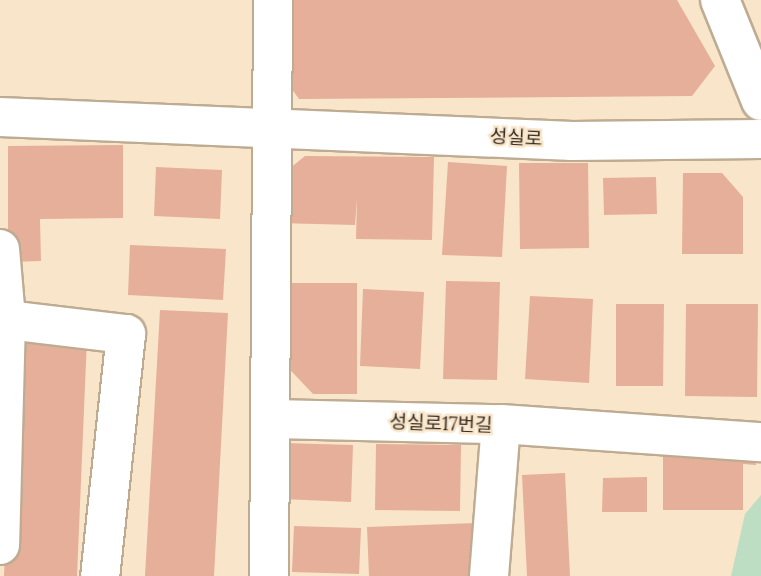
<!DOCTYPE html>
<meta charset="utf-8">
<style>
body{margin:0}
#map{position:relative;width:761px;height:576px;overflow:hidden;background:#f9e5ca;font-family:Lora,"Noto Sans KR",serif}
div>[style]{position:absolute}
.green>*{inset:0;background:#bddec3}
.building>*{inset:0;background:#e6af99}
.roads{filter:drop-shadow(2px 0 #beac92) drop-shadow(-2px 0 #beac92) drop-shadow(0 2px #beac92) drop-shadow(0 -2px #beac92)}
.minor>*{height:38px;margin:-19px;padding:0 19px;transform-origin:19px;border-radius:19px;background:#fff}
span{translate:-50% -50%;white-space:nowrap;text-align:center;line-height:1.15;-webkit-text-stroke:5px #f9e5ca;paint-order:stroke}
.street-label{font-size:19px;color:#342d23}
</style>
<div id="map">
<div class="green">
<i style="clip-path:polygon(761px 495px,761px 576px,731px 576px,745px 514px)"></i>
</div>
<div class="building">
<i style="clip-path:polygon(278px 0,677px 0,715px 66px,692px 96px,299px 99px,276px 67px)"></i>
<i style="clip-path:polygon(123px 145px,123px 218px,40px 219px,41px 261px,8px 262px,8px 146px)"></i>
<i style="clip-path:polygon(305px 156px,434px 157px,432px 240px,356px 239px,357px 198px,355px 225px,277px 223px,279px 177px)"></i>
<i style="clip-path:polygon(448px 162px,507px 166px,502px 257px,442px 255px)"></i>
<i style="clip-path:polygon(519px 163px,588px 163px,589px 248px,520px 249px)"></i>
<i style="clip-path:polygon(156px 167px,222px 170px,220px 219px,154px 216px)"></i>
<i style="clip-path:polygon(683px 173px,722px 173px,743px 197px,743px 254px,682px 254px)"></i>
<i style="clip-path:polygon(656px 177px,657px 214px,604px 215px,603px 178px)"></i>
<i style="clip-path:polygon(130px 245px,226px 249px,223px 300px,128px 295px)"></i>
<i style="clip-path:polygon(446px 281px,500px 282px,497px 380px,443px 379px)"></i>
<i style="clip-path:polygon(277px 283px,357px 283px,357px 394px,313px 394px,277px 356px)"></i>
<i style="clip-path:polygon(363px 289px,424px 292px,420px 369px,360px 366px)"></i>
<i style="clip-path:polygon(530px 296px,593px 299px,589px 383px,525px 379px)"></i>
<i style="clip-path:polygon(616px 304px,664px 304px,663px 386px,616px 386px)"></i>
<i style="clip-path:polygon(686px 304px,758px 304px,757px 397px,685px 396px)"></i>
<i style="clip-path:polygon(160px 310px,228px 313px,214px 576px,145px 576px)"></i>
<i style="clip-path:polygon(14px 335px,87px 338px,77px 576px,4px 576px)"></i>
<i style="clip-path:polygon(283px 443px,353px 445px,351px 502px,282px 499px)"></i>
<i style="clip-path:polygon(376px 444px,461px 445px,460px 511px,375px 510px)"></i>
<i style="clip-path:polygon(663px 451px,755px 451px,756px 465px,743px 464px,743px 510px,663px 510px)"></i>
<i style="clip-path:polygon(565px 473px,570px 576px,527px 576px,522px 475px)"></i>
<i style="clip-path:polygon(647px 477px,647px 512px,602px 512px,603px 478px)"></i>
<i style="clip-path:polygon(476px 523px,478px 576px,369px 576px,367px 527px)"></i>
<i style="clip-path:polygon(294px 526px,361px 528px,359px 574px,292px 572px)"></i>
</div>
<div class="roads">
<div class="minor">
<i style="left:720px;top:0;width:109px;rotate:67.9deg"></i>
<i style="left:0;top:117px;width:573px;rotate:2.4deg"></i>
<i style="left:572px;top:141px;width:189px;rotate:-0.6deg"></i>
<i style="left:0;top:249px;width:70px;rotate:85.1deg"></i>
<i style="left:6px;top:319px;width:226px;rotate:91.5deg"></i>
<i style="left:0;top:319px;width:127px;rotate:6.8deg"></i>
<i style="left:126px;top:334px;width:243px;rotate:96.1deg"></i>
<i style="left:273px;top:419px;width:228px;rotate:1.3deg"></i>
<i style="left:501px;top:424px;width:261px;rotate:4deg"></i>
<i style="left:269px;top:576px;width:576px;rotate:-89.6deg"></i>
<i style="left:489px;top:576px;width:152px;rotate:-85.5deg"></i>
</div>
</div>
<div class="street-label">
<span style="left:516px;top:138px;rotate:3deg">성실로</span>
<span style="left:441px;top:424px;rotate:2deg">성실로17번길</span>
</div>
</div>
